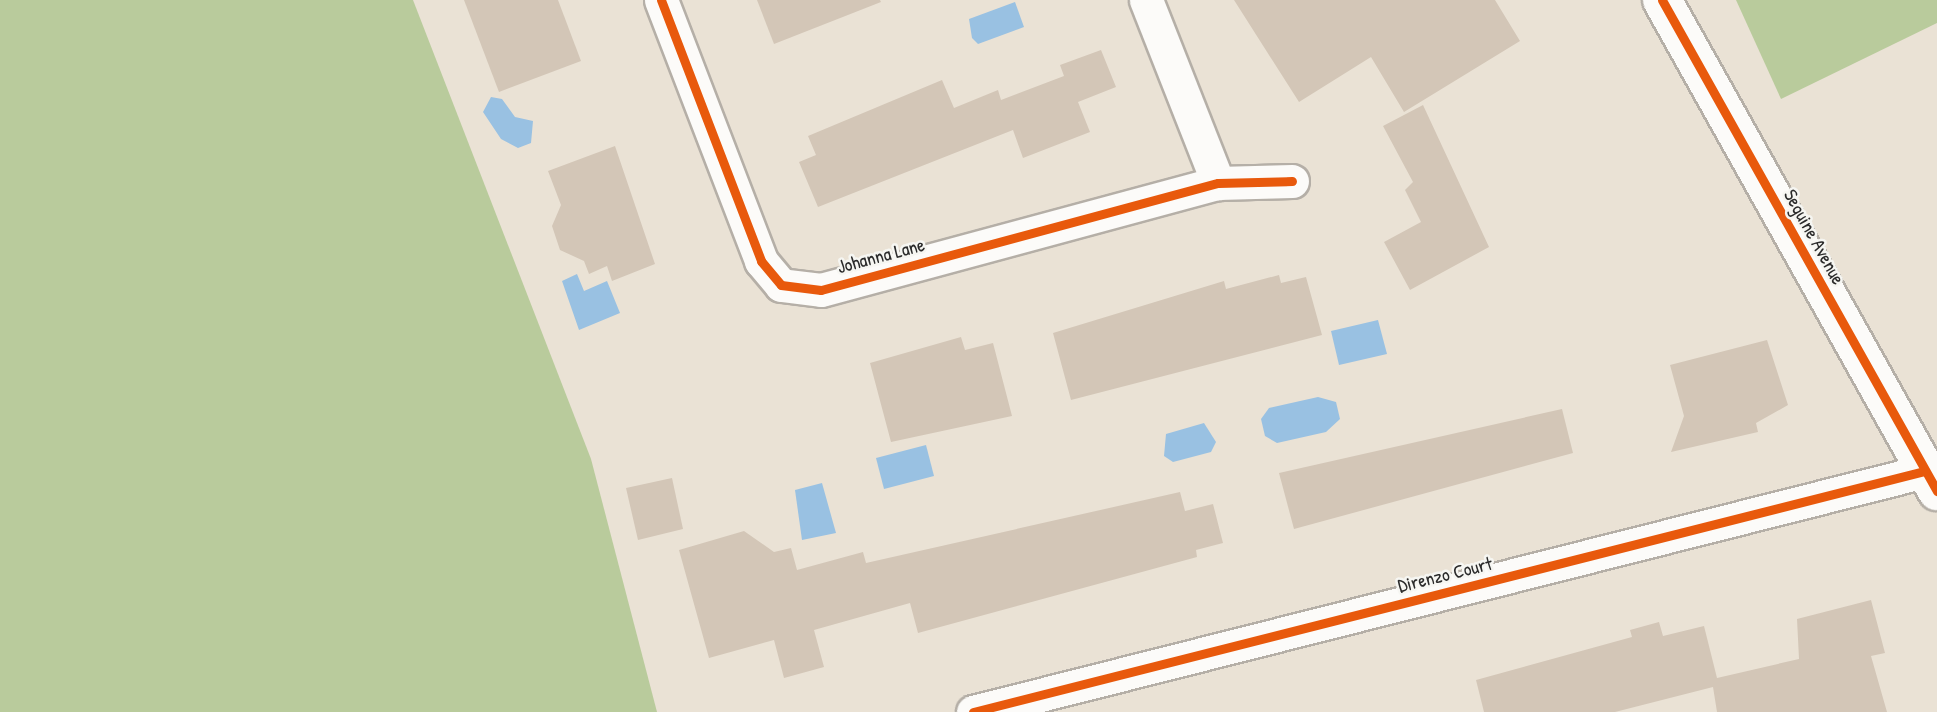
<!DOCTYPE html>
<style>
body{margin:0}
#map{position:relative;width:1937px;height:712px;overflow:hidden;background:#eae2d5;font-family:"Patrick Hand",sans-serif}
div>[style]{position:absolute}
.forest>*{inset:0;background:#b9cb9c}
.water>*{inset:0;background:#99c1e2}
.building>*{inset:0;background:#d3c6b7}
.roads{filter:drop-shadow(2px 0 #b5afa7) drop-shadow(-2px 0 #b5afa7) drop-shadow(0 2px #b5afa7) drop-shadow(0 -2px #b5afa7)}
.street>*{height:33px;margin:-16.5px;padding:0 16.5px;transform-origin:16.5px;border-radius:16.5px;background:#fcfbf9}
.secondary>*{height:38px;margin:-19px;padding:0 19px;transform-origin:19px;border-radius:19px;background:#fcfbf9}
.cycleway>*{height:9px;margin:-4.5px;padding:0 4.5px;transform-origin:4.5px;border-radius:4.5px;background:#e8590c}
span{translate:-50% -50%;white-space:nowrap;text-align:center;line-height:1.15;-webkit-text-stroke:5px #f6f6f2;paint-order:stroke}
.street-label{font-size:19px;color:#2b2b2b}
</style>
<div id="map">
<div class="forest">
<i style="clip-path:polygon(0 0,413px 0,591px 459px,657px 712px,0 712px)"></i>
<i style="clip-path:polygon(1736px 0,1937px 0,1937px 23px,1781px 99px)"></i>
</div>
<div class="water">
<i style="clip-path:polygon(1015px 2px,1024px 27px,978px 44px,972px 38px,969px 19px)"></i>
<i style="clip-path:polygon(491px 97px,502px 99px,515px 117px,533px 121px,531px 143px,518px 148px,501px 139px,483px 112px)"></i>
<i style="clip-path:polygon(577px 274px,584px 291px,607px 281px,620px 313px,579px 330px,562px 281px)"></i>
<i style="clip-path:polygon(1378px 320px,1387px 354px,1339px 365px,1331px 331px)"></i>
<i style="clip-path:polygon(1318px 397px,1336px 402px,1340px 419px,1326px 432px,1277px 443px,1265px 436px,1261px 419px,1269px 408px)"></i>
<i style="clip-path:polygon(1204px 423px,1216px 442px,1211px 452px,1173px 462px,1164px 456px,1166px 434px)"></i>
<i style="clip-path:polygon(926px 445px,934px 476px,884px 489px,876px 458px)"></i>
<i style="clip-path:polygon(822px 483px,836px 533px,802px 540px,795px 490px)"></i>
</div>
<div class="building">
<i style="clip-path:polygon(464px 0,558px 0,581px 61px,499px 92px)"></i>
<i style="clip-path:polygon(757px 0,880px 0,881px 2px,774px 44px)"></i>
<i style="clip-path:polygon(1234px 0,1495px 0,1520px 41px,1404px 112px,1371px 57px,1299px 102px)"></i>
<i style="clip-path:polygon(1101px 50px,1116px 87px,1078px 102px,1090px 132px,1023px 158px,1013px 130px,818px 207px,799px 162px,816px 155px,808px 136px,942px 80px,954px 108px,998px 90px,1001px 100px,1064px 76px,1060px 65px)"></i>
<i style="clip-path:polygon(1423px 105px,1489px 247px,1410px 290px,1384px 242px,1421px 222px,1405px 190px,1413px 182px,1383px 126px)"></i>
<i style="clip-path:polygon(615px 146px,655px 264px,612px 281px,607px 266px,589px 274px,584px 261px,560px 250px,552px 226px,561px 205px,548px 171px)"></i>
<i style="clip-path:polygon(1279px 275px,1281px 283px,1306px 277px,1322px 335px,1071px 400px,1053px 333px,1224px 281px,1226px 289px)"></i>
<i style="clip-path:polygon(961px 337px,965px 350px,993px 343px,1012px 416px,891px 442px,870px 363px)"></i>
<i style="clip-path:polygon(1767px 340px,1788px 405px,1756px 423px,1758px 432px,1671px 452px,1684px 416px,1670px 365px)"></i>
<i style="clip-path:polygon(1562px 409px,1573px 453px,1294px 529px,1279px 473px)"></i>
<i style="clip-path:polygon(672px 478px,683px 529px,638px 540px,626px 488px)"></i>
<i style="clip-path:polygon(1180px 492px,1185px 511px,1213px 504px,1223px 543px,1196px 550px,1197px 557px,918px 633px,910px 603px,814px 630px,824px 667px,784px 678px,774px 640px,709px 658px,679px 550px,744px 531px,774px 552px,791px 548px,797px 570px,863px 552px,866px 563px)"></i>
<i style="clip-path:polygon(1871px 600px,1885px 653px,1871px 656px,1887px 712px,1717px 712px,1713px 687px,1615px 712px,1484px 712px,1476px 680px,1632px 637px,1630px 630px,1659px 622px,1663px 636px,1704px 626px,1717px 678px,1799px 659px,1797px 619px)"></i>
</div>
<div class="roads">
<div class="street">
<i style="left:661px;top:0;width:280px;rotate:69deg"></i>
<i style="left:761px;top:261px;width:31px;rotate:50deg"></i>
<i style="left:781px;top:285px;width:40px;rotate:7.1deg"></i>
<i style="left:821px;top:290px;width:411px;rotate:-15.1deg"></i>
<i style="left:1218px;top:183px;width:74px;rotate:-1.5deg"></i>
<i style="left:1146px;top:0;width:197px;rotate:68.5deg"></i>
<i style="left:973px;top:712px;width:982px;rotate:-14.21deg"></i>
</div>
<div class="secondary">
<i style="left:1662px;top:0;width:563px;rotate:60.75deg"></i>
</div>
</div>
<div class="cycleway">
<i style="left:661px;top:0;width:280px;rotate:69deg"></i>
<i style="left:761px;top:261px;width:31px;rotate:50deg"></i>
<i style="left:781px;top:285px;width:40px;rotate:7.1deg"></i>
<i style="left:821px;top:290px;width:411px;rotate:-15.1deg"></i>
<i style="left:1218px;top:183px;width:74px;rotate:-1.5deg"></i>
<i style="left:1662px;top:0;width:563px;rotate:60.75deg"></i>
<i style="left:973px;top:712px;width:982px;rotate:-14.21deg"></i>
</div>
<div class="street-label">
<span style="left:1814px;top:237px;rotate:61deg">Seguine Avenue</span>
<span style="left:881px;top:256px;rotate:-15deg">Johanna Lane</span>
<span style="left:1445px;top:575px;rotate:-14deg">Direnzo Court</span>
</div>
</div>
